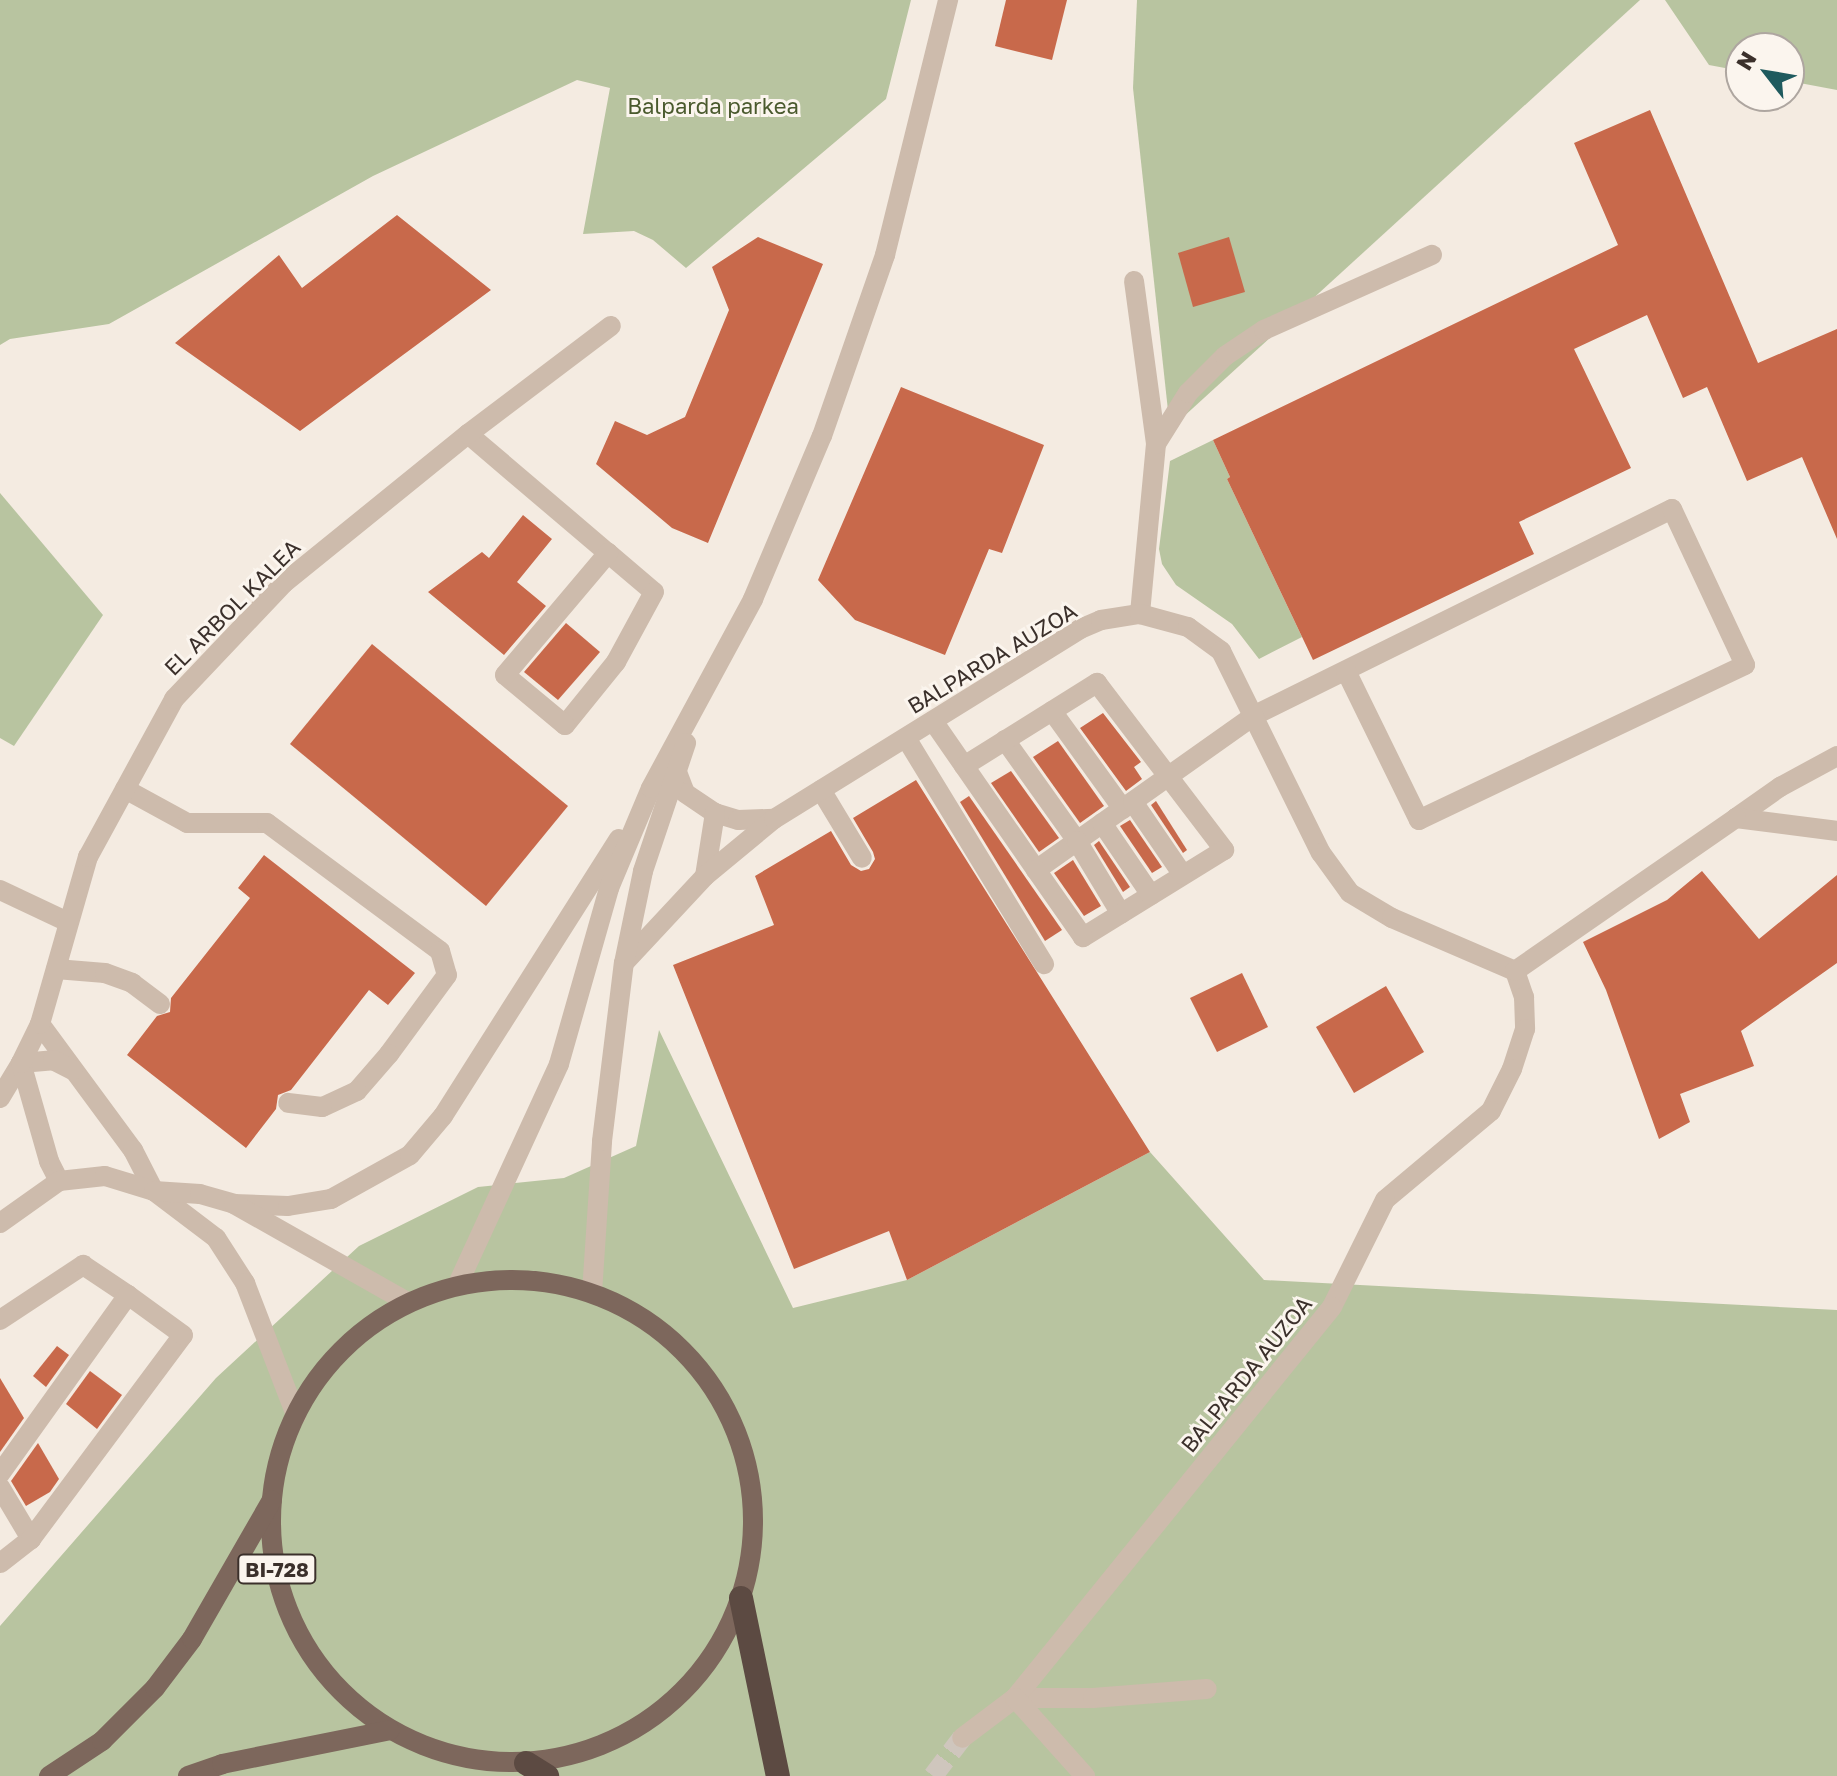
<!DOCTYPE html>
<style>
body{margin:0}
#map{position:relative;width:1837px;height:1776px;overflow:hidden;background:#f4ebe1;font-family:"Golos Text",sans-serif}
div>[style]{position:absolute}
.green>*{inset:0;background:#b8c4a0}
.building>*{inset:0;background:#c8694b}
.minor-tunnel>*{height:20px;margin-top:-10px;transform-origin:0;background:repeating-linear-gradient(90deg,#cfc6bd 0 20px,transparent 0 30px)}
.service>*{height:20px;margin:-10px;padding:0 10px;transform-origin:10px;border-radius:10px;background:#cdbbac}
.minor>*{height:20px;margin:-10px;padding:0 10px;transform-origin:10px;border-radius:10px;background:#cdbbac}
.tertiary>*{height:20px;margin:-10px;padding:0 10px;transform-origin:10px;border-radius:10px;background:#cdbbac}
.primary>*{height:20px;margin:-10px;padding:0 10px;transform-origin:10px;border-radius:10px;background:#7d675c}
.primary>.ring{margin:-10px;padding:0;box-sizing:content-box;background:none;border:20px solid #7d675c;border-radius:50%}
.motorway>*{height:24px;margin:-12px;padding:0 12px;transform-origin:12px;border-radius:12px;background:#5c4a42}
span{translate:-50% -50%;white-space:nowrap;text-align:center;line-height:1.15;-webkit-text-stroke:6px #fbf5ee;paint-order:stroke}
.shield-label span{padding:2px 6px;background:#fbf5ee;border:2px solid;border-radius:6px;-webkit-text-stroke-width:0}
.shield-label{font-size:20px;color:#3b302b;font-weight:700}
.park-label{font-size:22px;color:#4a5a2e}
.street-label{font-size:22px;color:#3b302b}
.north{position:absolute;left:1725px;top:32px;width:80px;height:80px;box-sizing:border-box;background:#fbf5ee;border:2px solid #aea6a0;border-radius:50%;rotate:301deg;font-size:22px;font-weight:700;line-height:32px;text-align:center;color:#3b302b}
.north::after{content:'';display:block;margin:auto;width:28px;height:36px;background:#1f5a5e;clip-path:polygon(50% 0,100% 100%,50% 72%,0 100%)}
</style>
<div id="map">
<div class="green">
<i style="clip-path:polygon(0 0,911px 0,886px 99px,686px 268px,653px 240px,634px 231px,583px 234px,610px 88px,577px 80px,373px 176px,109px 324px,10px 339px,0 345px)"></i>
<i style="clip-path:polygon(1137px 0,1640px 0,1170px 429px,1133px 88px)"></i>
<i style="clip-path:polygon(1665px 0,1837px 0,1837px 90px,1789px 81px,1789px 48px,1741px 48px,1741px 71px,1709px 65px)"></i>
<i style="clip-path:polygon(1213px 440px,1230px 477px,1227px 479px,1302px 637px,1259px 659px,1232px 624px,1176px 585px,1162px 564px,1159px 549px,1170px 461px)"></i>
<i style="clip-path:polygon(0 493px,103px 615px,14px 746px,0 738px)"></i>
<i style="clip-path:polygon(659px 1030px,793px 1308px,907px 1280px,1150px 1152px,1264px 1280px,1837px 1310px,1837px 1776px,0 1776px,0 1626px,216px 1378px,359px 1246px,478px 1187px,564px 1178px,636px 1146px)"></i>
</div>
<div class="building">
<i style="clip-path:polygon(1006px 0,1067px 0,1052px 60px,995px 46px)"></i>
<i style="clip-path:polygon(1650px 110px,1758px 363px,1837px 329px,1837px 539px,1802px 457px,1747px 481px,1707px 387px,1683px 398px,1647px 315px,1574px 349px,1631px 468px,1519px 522px,1534px 554px,1313px 660px,1227px 479px,1230px 477px,1213px 440px,1618px 245px,1574px 143px)"></i>
<i style="clip-path:polygon(397px 215px,491px 290px,300px 431px,175px 343px,279px 255px,302px 288px)"></i>
<i style="clip-path:polygon(758px 237px,823px 264px,708px 543px,672px 528px,596px 464px,615px 421px,647px 435px,685px 417px,729px 310px,712px 267px)"></i>
<i style="clip-path:polygon(1229px 237px,1245px 292px,1193px 307px,1178px 253px)"></i>
<i style="clip-path:polygon(901px 387px,1044px 445px,1002px 553px,989px 549px,945px 655px,855px 620px,818px 580px)"></i>
<i style="clip-path:polygon(523px 515px,552px 539px,517px 582px,546px 606px,504px 655px,428px 592px,482px 552px,489px 558px)"></i>
<i style="clip-path:polygon(566px 623px,600px 652px,558px 700px,524px 672px)"></i>
<i style="clip-path:polygon(372px 644px,568px 806px,486px 906px,290px 744px)"></i>
<i style="clip-path:polygon(1103px 713px,1141px 762px,1134px 767px,1142px 779px,1126px 791px,1080px 728px)"></i>
<i style="clip-path:polygon(1058px 741px,1104px 806px,1080px 823px,1033px 757px)"></i>
<i style="clip-path:polygon(1011px 771px,1059px 838px,1039px 852px,991px 783px)"></i>
<i style="clip-path:polygon(916px 780px,1150px 1152px,907px 1280px,889px 1231px,794px 1269px,673px 965px,774px 925px,755px 876px,831px 831px,851px 865px,861px 871px,869px 869px,875px 859px,873px 852px,853px 818px)"></i>
<i style="clip-path:polygon(969px 796px,1062px 930px,1045px 941px,960px 802px)"></i>
<i style="clip-path:polygon(1156px 801px,1187px 850px,1183px 853px,1151px 805px)"></i>
<i style="clip-path:polygon(1130px 820px,1162px 867px,1152px 873px,1120px 826px)"></i>
<i style="clip-path:polygon(1099px 841px,1130px 887px,1123px 892px,1094px 845px)"></i>
<i style="clip-path:polygon(264px 855px,415px 973px,388px 1005px,369px 990px,291px 1090px,278px 1095px,276px 1109px,246px 1148px,127px 1055px,157px 1016px,170px 1012px,171px 998px,250px 898px,238px 888px)"></i>
<i style="clip-path:polygon(1073px 860px,1101px 906px,1084px 916px,1054px 873px)"></i>
<i style="clip-path:polygon(1702px 871px,1759px 939px,1837px 875px,1837px 963px,1741px 1031px,1754px 1066px,1680px 1094px,1690px 1122px,1659px 1139px,1606px 990px,1583px 942px,1667px 900px)"></i>
<i style="clip-path:polygon(1242px 973px,1268px 1027px,1217px 1052px,1190px 998px)"></i>
<i style="clip-path:polygon(1386px 986px,1424px 1052px,1354px 1093px,1316px 1027px)"></i>
<i style="clip-path:polygon(57px 1346px,69px 1355px,46px 1387px,33px 1376px)"></i>
<i style="clip-path:polygon(90px 1371px,122px 1395px,97px 1429px,66px 1404px)"></i>
<i style="clip-path:polygon(0 1378px,24px 1418px,0 1452px)"></i>
<i style="clip-path:polygon(38px 1443px,59px 1479px,50px 1492px,26px 1506px,11px 1481px)"></i>
</div>
<div class="minor-tunnel">
<i style="left:933px;top:1776px;width:48px;rotate:-52.7deg"></i>
</div>
<div class="service">
<i style="left:1134px;top:281px;width:164px;rotate:82.3deg"></i>
<i style="left:1156px;top:444px;width:171px;rotate:95.4deg"></i>
<i style="left:468px;top:434px;width:184px;rotate:40.4deg"></i>
<i style="left:608px;top:553px;width:60px;rotate:40.3deg"></i>
<i style="left:654px;top:592px;width:80px;rotate:118.5deg"></i>
<i style="left:616px;top:662px;width:81px;rotate:129deg"></i>
<i style="left:565px;top:725px;width:78px;rotate:-140.2deg"></i>
<i style="left:505px;top:675px;width:160px;rotate:-49.8deg"></i>
<i style="left:1156px;top:444px;width:60px;rotate:-57.9deg"></i>
<i style="left:1188px;top:393px;width:52px;rotate:-45deg"></i>
<i style="left:1225px;top:356px;width:47px;rotate:-33.7deg"></i>
<i style="left:1264px;top:330px;width:184px;rotate:-24.1deg"></i>
<i style="left:1052px;top:711px;width:121px;rotate:54.1deg"></i>
<i style="left:933px;top:721px;width:181px;rotate:55.3deg"></i>
<i style="left:1036px;top:870px;width:268px;rotate:-35.3deg"></i>
<i style="left:1255px;top:715px;width:465px;rotate:-26.3deg"></i>
<i style="left:1672px;top:509px;width:172px;rotate:64.9deg"></i>
<i style="left:1745px;top:665px;width:361px;rotate:154.6deg"></i>
<i style="left:1419px;top:820px;width:166px;rotate:-116.1deg"></i>
<i style="left:906px;top:738px;width:265px;rotate:58.6deg"></i>
<i style="left:1005px;top:740px;width:124px;rotate:54.5deg"></i>
<i style="left:1077px;top:841px;width:85px;rotate:58.9deg"></i>
<i style="left:964px;top:766px;width:157px;rotate:-32deg"></i>
<i style="left:1097px;top:683px;width:210px;rotate:52.7deg"></i>
<i style="left:1224px;top:850px;width:166px;rotate:148.3deg"></i>
<i style="left:1083px;top:937px;width:82px;rotate:-125deg"></i>
<i style="left:125px;top:789px;width:71px;rotate:28.7deg"></i>
<i style="left:187px;top:823px;width:80px"></i>
<i style="left:267px;top:823px;width:215px;rotate:36.5deg"></i>
<i style="left:440px;top:951px;width:25px;rotate:74deg"></i>
<i style="left:447px;top:975px;width:98px;rotate:126.3deg"></i>
<i style="left:389px;top:1054px;width:49px;rotate:130.9deg"></i>
<i style="left:357px;top:1091px;width:38px;rotate:155deg"></i>
<i style="left:322px;top:1107px;width:34px;rotate:-173deg"></i>
<i style="left:821px;top:790px;width:79px;rotate:58.9deg"></i>
<i style="left:1133px;top:802px;width:88px;rotate:55.6deg"></i>
<i style="left:1736px;top:818px;width:54px;rotate:-35.2deg"></i>
<i style="left:1780px;top:787px;width:65px;rotate:-28.5deg"></i>
<i style="left:1736px;top:818px;width:102px;rotate:7.3deg"></i>
<i style="left:1102px;top:823px;width:87px;rotate:55.8deg"></i>
<i style="left:0;top:890px;width:75px;rotate:25.2deg"></i>
<i style="left:56px;top:969px;width:49px;rotate:4.7deg"></i>
<i style="left:105px;top:973px;width:29px;rotate:20deg"></i>
<i style="left:132px;top:983px;width:35px;rotate:37deg"></i>
<i style="left:0;top:1320px;width:100px;rotate:-33.5deg"></i>
<i style="left:83px;top:1265px;width:54px;rotate:33.7deg"></i>
<i style="left:128px;top:1295px;width:220px;rotate:125.6deg"></i>
<i style="left:0;top:1487px;width:61px;rotate:59.2deg"></i>
<i style="left:31px;top:1539px;width:39px;rotate:142deg"></i>
<i style="left:31px;top:1539px;width:254px;rotate:-53.3deg"></i>
<i style="left:183px;top:1335px;width:68px;rotate:-144deg"></i>
<i style="left:1015px;top:1698px;width:78px"></i>
<i style="left:1093px;top:1698px;width:114px;rotate:-4.5deg"></i>
</div>
<div class="minor">
<i style="left:677px;top:772px;width:22px;rotate:69deg"></i>
<i style="left:685px;top:793px;width:36px;rotate:34deg"></i>
<i style="left:715px;top:813px;width:24px;rotate:17deg"></i>
<i style="left:738px;top:820px;width:36px;rotate:-2deg"></i>
<i style="left:705px;top:876px;width:64px;rotate:-81deg"></i>
<i style="left:624px;top:963px;width:119px;rotate:-47deg"></i>
<i style="left:705px;top:876px;width:89px;rotate:-39.6deg"></i>
<i style="left:774px;top:819px;width:360px;rotate:-31.8deg"></i>
<i style="left:1080px;top:629px;width:23px;rotate:-23deg"></i>
<i style="left:1101px;top:620px;width:39px;rotate:-9deg"></i>
<i style="left:1140px;top:614px;width:50px;rotate:15.2deg"></i>
<i style="left:1188px;top:627px;width:41px;rotate:36deg"></i>
<i style="left:1221px;top:651px;width:225px;rotate:63.7deg"></i>
<i style="left:1321px;top:853px;width:49px;rotate:54.1deg"></i>
<i style="left:1350px;top:893px;width:49px;rotate:30.8deg"></i>
<i style="left:1392px;top:918px;width:134px;rotate:23.3deg"></i>
<i style="left:1515px;top:971px;width:28px;rotate:71deg"></i>
<i style="left:1524px;top:997px;width:32px;rotate:88deg"></i>
<i style="left:1525px;top:1029px;width:42px;rotate:108deg"></i>
<i style="left:1512px;top:1069px;width:47px;rotate:116.6deg"></i>
<i style="left:1491px;top:1111px;width:138px;rotate:140deg"></i>
<i style="left:1385px;top:1200px;width:119px;rotate:116.4deg"></i>
<i style="left:1332px;top:1307px;width:503px;rotate:129.03deg"></i>
<i style="left:1015px;top:1698px;width:66px;rotate:143deg"></i>
<i style="left:1515px;top:971px;width:269px;rotate:-34.7deg"></i>
<i style="left:40px;top:1024px;width:157px;rotate:53.6deg"></i>
<i style="left:133px;top:1150px;width:46px;rotate:62.9deg"></i>
<i style="left:0;top:1098px;width:41px;rotate:-59deg"></i>
<i style="left:21px;top:1063px;width:32px;rotate:-5deg"></i>
<i style="left:53px;top:1060px;width:22px;rotate:27deg"></i>
<i style="left:59px;top:1181px;width:22px;rotate:-117deg"></i>
<i style="left:49px;top:1161px;width:102px;rotate:-105.9deg"></i>
<i style="left:21px;top:1063px;width:43px;rotate:-64deg"></i>
<i style="left:40px;top:1024px;width:174px;rotate:-74deg"></i>
<i style="left:88px;top:857px;width:180px;rotate:-61.4deg"></i>
<i style="left:174px;top:699px;width:160px;rotate:-46.5deg"></i>
<i style="left:284px;top:583px;width:237px;rotate:-39deg"></i>
<i style="left:468px;top:434px;width:179px;rotate:-37.1deg"></i>
<i style="left:1015px;top:1698px;width:105px;rotate:48.1deg"></i>
</div>
<div class="tertiary">
<i style="left:154px;top:1191px;width:78px;rotate:37.2deg"></i>
<i style="left:216px;top:1238px;width:54px;rotate:57.2deg"></i>
<i style="left:245px;top:1283px;width:142px;rotate:68.9deg"></i>
<i style="left:234px;top:1204px;width:54px;rotate:2.1deg"></i>
<i style="left:288px;top:1206px;width:44px;rotate:-9.2deg"></i>
<i style="left:331px;top:1199px;width:90px;rotate:-29.1deg"></i>
<i style="left:410px;top:1155px;width:51px;rotate:-49.8deg"></i>
<i style="left:443px;top:1116px;width:328px;rotate:-57.6deg"></i>
<i style="left:0;top:1223px;width:72px;rotate:-35.4deg"></i>
<i style="left:59px;top:1181px;width:46px;rotate:-6.2deg"></i>
<i style="left:105px;top:1176px;width:51px;rotate:17deg"></i>
<i style="left:154px;top:1191px;width:46px;rotate:3.7deg"></i>
<i style="left:200px;top:1194px;width:35px;rotate:16deg"></i>
<i style="left:234px;top:1204px;width:201px;rotate:29.5deg"></i>
<i style="left:457px;top:1286px;width:244px;rotate:-65.3deg"></i>
<i style="left:559px;top:1064px;width:183px;rotate:-74.1deg"></i>
<i style="left:609px;top:888px;width:108px;rotate:-67.2deg"></i>
<i style="left:651px;top:788px;width:215px;rotate:-61.6deg"></i>
<i style="left:753px;top:599px;width:177px;rotate:-67.1deg"></i>
<i style="left:822px;top:436px;width:192px;rotate:-70.8deg"></i>
<i style="left:885px;top:255px;width:263px;rotate:-76.1deg"></i>
<i style="left:592px;top:1293px;width:152px;rotate:-86.2deg"></i>
<i style="left:602px;top:1141px;width:179px;rotate:-83deg"></i>
<i style="left:624px;top:963px;width:94px;rotate:-78.3deg"></i>
<i style="left:643px;top:871px;width:135px;rotate:-71.4deg"></i>
</div>
<div class="primary">
<i class="ring" style="left:271px;top:1280px;width:462px;height:462px"></i>
<i style="left:49px;top:1776px;width:64px;rotate:-33.4deg"></i>
<i style="left:102px;top:1741px;width:75px;rotate:-45deg"></i>
<i style="left:155px;top:1688px;width:61px;rotate:-52.9deg"></i>
<i style="left:192px;top:1639px;width:160px;rotate:-60.1deg"></i>
<i style="left:188px;top:1776px;width:36px;rotate:-19deg"></i>
<i style="left:222px;top:1764px;width:171px;rotate:-11.4deg"></i>
</div>
<div class="motorway">
<i style="left:741px;top:1598px;width:182px;rotate:78.3deg"></i>
<i style="left:526px;top:1763px;width:25px;rotate:32deg"></i>
</div>
<div class="shield-label">
<span style="left:277px;top:1569px">BI-728</span>
</div>
<div class="park-label">
<span style="left:713px;top:106px">Balparda parkea</span>
</div>
<div class="street-label">
<span style="left:232px;top:607px;rotate:-45deg">EL ARBOL KALEA</span>
<span style="left:992px;top:658px;rotate:-31deg">BALPARDA AUZOA</span>
<span style="left:1246px;top:1374px;rotate:-51deg">BALPARDA AUZOA</span>
</div>
<div class="north">N</div>
</div>
